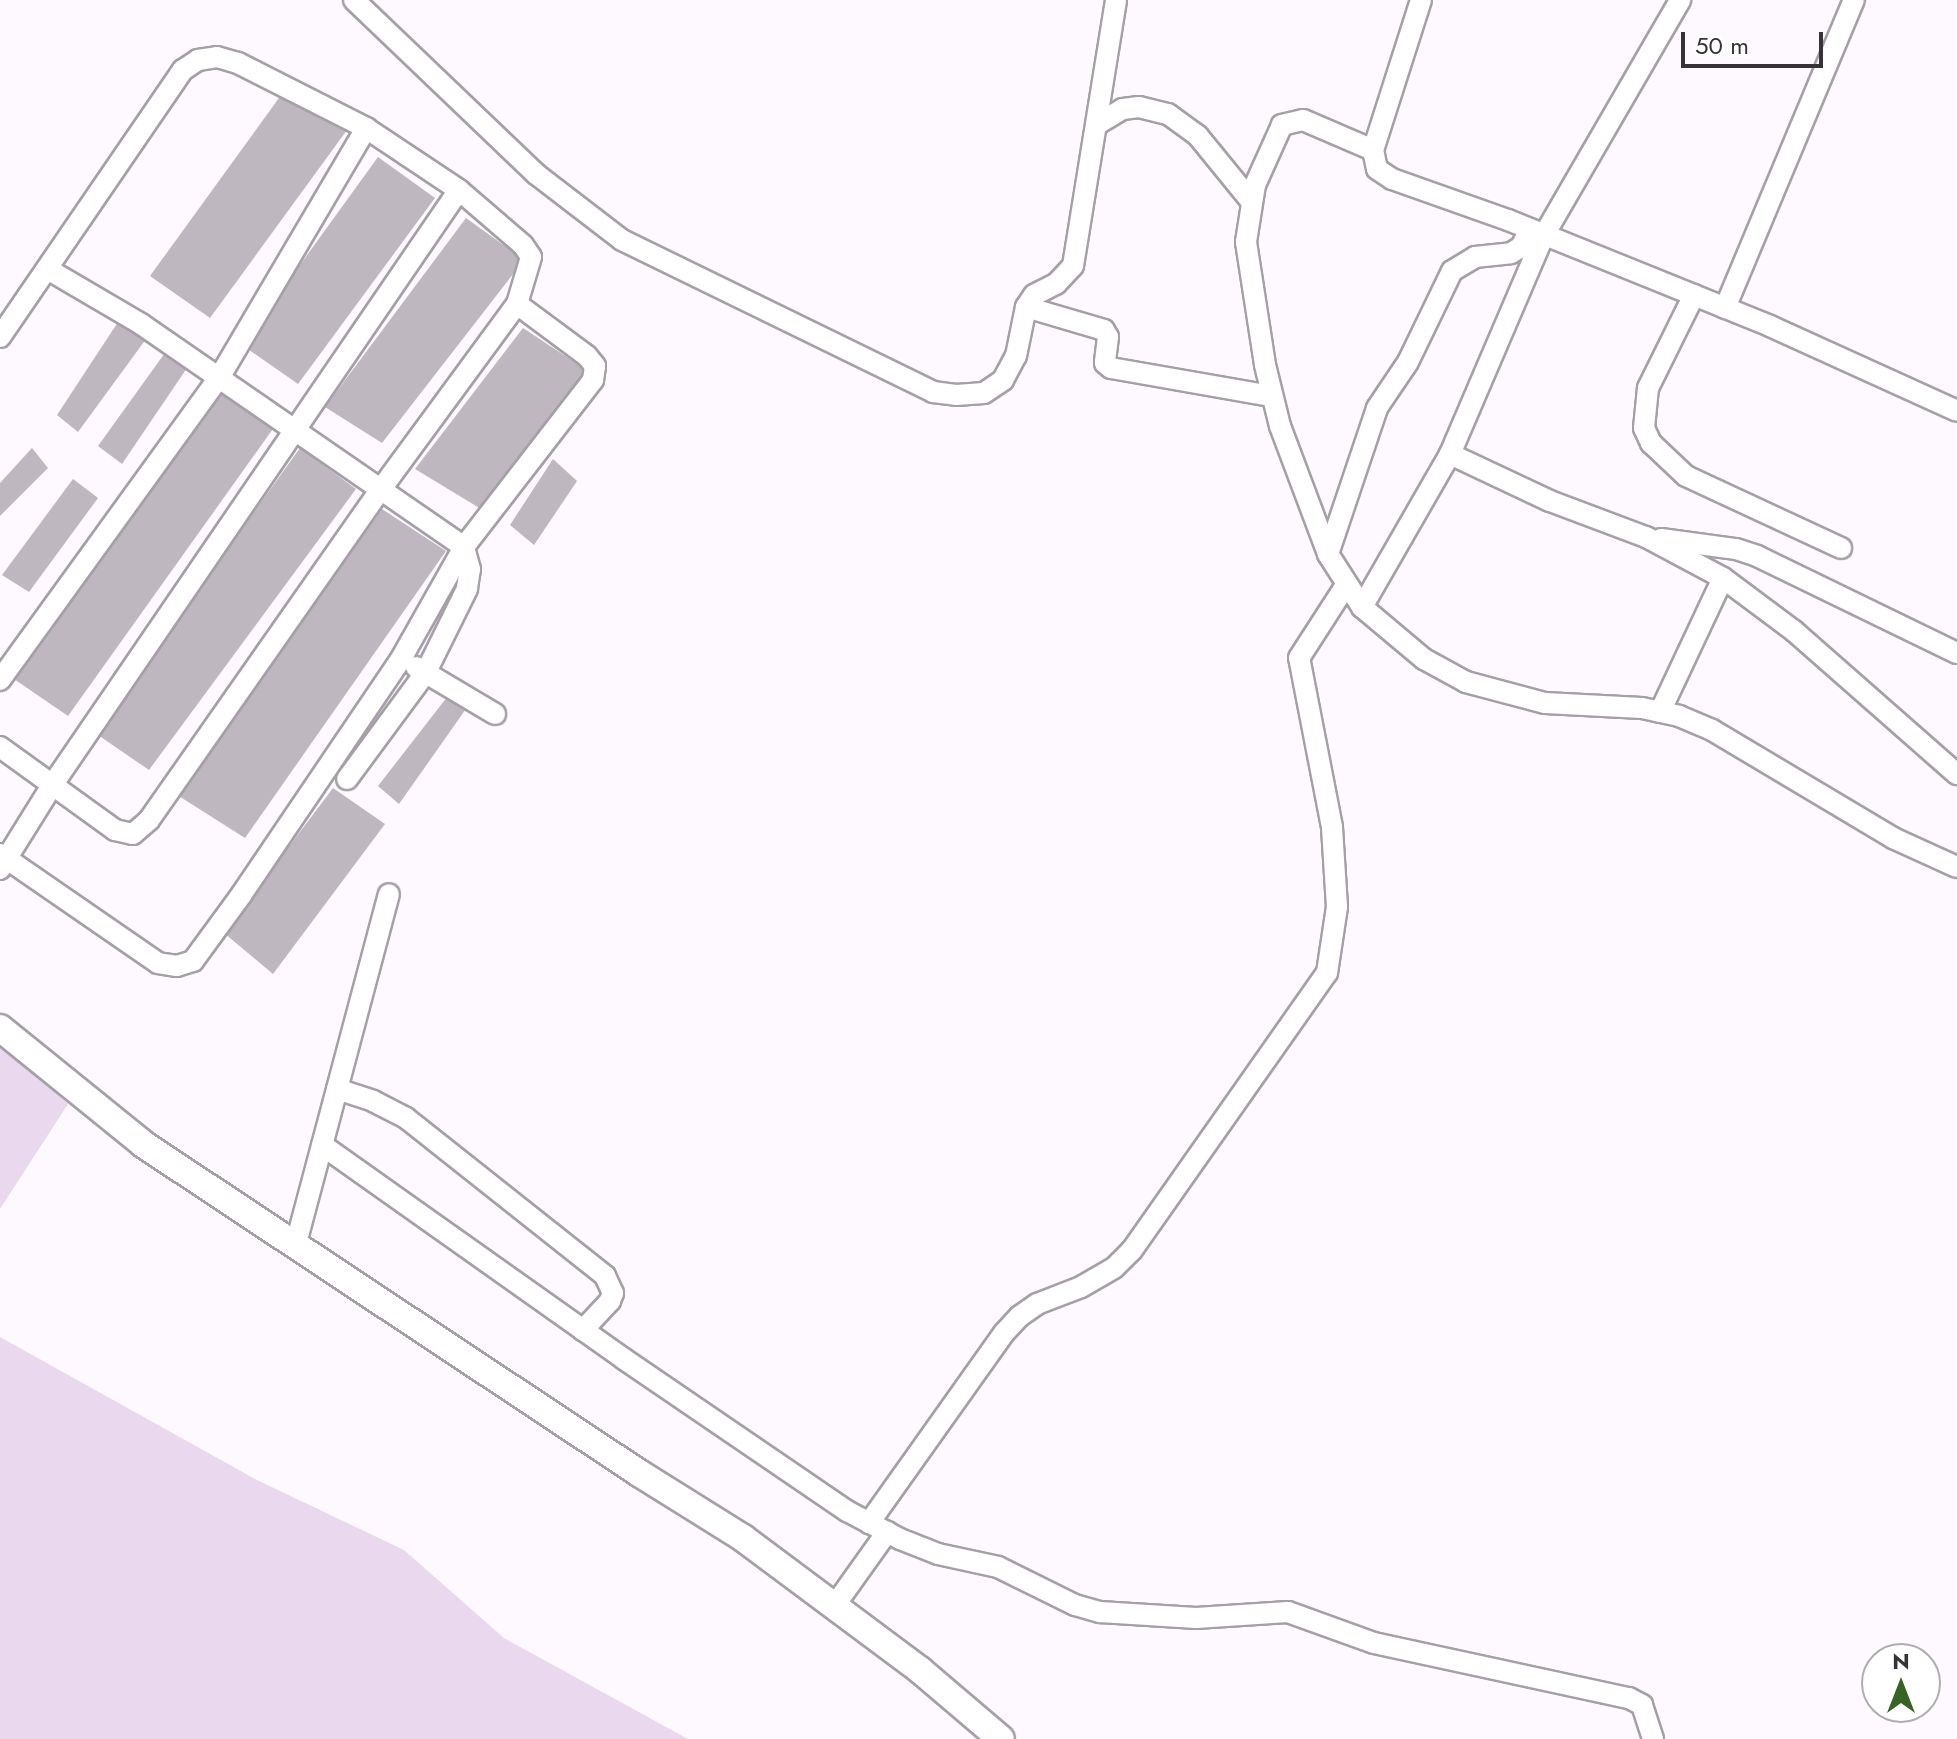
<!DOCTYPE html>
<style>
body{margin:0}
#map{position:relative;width:1957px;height:1739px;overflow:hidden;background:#fdf9fe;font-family:Jost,sans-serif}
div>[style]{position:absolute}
.green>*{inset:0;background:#ead8ef}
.building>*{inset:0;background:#beb7c0}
.roads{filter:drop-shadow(2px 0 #a69fa8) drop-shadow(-2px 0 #a69fa8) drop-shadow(0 2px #a69fa8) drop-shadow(0 -2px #a69fa8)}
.minor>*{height:20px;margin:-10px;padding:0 10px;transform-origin:10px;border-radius:10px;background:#fff}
.major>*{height:26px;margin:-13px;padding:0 13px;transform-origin:13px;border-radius:13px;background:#fff}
span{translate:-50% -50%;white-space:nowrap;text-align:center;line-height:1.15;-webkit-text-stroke:8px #fff;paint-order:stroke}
.north{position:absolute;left:1861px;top:1643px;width:80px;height:80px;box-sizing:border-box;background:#fff;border:2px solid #afadaf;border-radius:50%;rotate:0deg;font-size:22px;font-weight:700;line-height:32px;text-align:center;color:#363336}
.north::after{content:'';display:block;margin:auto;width:28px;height:36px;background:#366424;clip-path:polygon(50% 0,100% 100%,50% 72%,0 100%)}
.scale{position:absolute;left:1681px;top:32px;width:142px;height:36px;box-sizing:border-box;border:4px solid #363336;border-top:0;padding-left:10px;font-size:24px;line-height:28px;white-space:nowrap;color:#363336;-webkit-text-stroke:6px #fff;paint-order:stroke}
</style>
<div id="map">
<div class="green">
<i style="clip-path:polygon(0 1043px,68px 1104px,0 1209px)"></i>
<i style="clip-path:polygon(0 1337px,257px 1480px,404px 1550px,504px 1638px,688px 1739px,0 1739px)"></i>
</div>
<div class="building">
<i style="clip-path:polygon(284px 91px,347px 130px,210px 318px,150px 276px)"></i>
<i style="clip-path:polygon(378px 157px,435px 198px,298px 384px,242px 345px)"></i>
<i style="clip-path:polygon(466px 218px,524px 260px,382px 443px,325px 407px)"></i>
<i style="clip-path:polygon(122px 316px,149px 335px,78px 432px,57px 415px)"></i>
<i style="clip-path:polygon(523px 328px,588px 371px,486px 512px,415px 469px)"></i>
<i style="clip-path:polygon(167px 350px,189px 365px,122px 464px,98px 446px)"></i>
<i style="clip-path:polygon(222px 391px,275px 426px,68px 716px,14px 679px)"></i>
<i style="clip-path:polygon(32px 448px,48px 468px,0 516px,0 483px)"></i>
<i style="clip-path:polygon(300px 448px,356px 489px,149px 770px,95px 733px)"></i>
<i style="clip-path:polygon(553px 459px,577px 481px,534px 545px,510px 525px)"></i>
<i style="clip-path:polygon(73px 479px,98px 498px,29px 592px,2px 575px)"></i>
<i style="clip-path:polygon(382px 509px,446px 551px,245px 838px,174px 793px)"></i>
<i style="clip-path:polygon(451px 692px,468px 706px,399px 804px,378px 786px)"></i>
<i style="clip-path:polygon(333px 788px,385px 824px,273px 974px,224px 933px)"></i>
</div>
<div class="roads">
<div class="minor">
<i style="left:354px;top:0;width:252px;rotate:43.7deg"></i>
<i style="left:536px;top:174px;width:108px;rotate:37.5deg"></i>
<i style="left:622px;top:240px;width:346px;rotate:26deg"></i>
<i style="left:933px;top:392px;width:23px;rotate:7deg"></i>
<i style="left:956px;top:395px;width:28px;rotate:-4deg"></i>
<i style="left:984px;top:393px;width:23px;rotate:-34deg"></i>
<i style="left:1003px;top:380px;width:27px;rotate:-62deg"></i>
<i style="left:1016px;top:356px;width:50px;rotate:-78.5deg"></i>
<i style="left:1026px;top:307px;width:14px;rotate:-56deg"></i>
<i style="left:1034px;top:295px;width:25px;rotate:-27deg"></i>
<i style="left:1056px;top:284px;width:25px;rotate:-47deg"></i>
<i style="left:1073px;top:266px;width:269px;rotate:-80.8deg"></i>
<i style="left:1421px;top:0;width:157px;rotate:107.7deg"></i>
<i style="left:1373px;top:150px;width:19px;rotate:78deg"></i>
<i style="left:1377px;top:169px;width:18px;rotate:34deg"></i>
<i style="left:1392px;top:179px;width:123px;rotate:19.5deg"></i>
<i style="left:1508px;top:220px;width:283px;rotate:22deg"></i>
<i style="left:1770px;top:326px;width:205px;rotate:24.4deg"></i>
<i style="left:1096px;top:125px;width:31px;rotate:-31deg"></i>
<i style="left:1123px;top:109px;width:16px;rotate:-7deg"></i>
<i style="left:1139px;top:107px;width:30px;rotate:14deg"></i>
<i style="left:1168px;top:114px;width:37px;rotate:36deg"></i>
<i style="left:1198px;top:136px;width:84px;rotate:50.8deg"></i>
<i style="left:1373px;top:150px;width:76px;rotate:-156.8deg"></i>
<i style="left:1303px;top:120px;width:22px;rotate:167deg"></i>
<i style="left:1282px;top:125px;width:66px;rotate:114.2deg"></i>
<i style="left:1255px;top:185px;width:58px;rotate:99deg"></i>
<i style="left:1246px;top:242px;width:124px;rotate:81.2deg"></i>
<i style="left:1265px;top:365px;width:63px;rotate:76.2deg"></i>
<i style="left:1280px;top:426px;width:137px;rotate:69.4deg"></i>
<i style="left:1328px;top:554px;width:63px;rotate:57.3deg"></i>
<i style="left:1362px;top:607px;width:81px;rotate:40deg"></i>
<i style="left:1424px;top:659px;width:48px;rotate:28.7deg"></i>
<i style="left:1466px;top:682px;width:82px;rotate:14.9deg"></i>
<i style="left:1545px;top:703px;width:97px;rotate:3deg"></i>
<i style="left:1642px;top:708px;width:38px;rotate:12deg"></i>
<i style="left:1679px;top:716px;width:36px;rotate:23deg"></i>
<i style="left:1712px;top:730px;width:211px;rotate:30.8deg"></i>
<i style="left:1893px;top:838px;width:70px;rotate:24.4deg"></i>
<i style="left:49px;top:270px;width:107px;rotate:30.4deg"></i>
<i style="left:141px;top:324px;width:393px;rotate:34.6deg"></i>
<i style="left:464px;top:547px;width:23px;rotate:75deg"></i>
<i style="left:470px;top:569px;width:20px;rotate:99deg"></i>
<i style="left:467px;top:589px;width:93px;rotate:116.3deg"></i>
<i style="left:426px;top:672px;width:133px;rotate:126.4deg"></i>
<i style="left:1694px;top:295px;width:104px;rotate:116.3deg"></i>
<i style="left:1648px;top:388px;width:40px;rotate:95.7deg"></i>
<i style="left:1644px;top:428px;width:17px;rotate:65deg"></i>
<i style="left:1651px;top:443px;width:48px;rotate:43.3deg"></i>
<i style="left:1686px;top:476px;width:171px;rotate:24.9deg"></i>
<i style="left:1026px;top:307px;width:81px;rotate:16.4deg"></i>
<i style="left:1104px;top:330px;width:8px;rotate:60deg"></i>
<i style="left:1108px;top:337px;width:26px;rotate:97deg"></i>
<i style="left:1105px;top:363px;width:8px;rotate:40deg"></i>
<i style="left:1111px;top:368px;width:163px;rotate:9.9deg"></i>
<i style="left:1725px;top:308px;width:334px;rotate:-67.3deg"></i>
<i style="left:0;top:337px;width:324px;rotate:-55.6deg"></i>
<i style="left:183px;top:70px;width:18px;rotate:-34deg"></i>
<i style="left:198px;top:60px;width:19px;rotate:-9deg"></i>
<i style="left:217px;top:57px;width:22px;rotate:16deg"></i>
<i style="left:238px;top:63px;width:144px;rotate:26.9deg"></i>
<i style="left:366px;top:128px;width:112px;rotate:33.7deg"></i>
<i style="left:459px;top:190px;width:84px;rotate:40.7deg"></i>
<i style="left:523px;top:245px;width:14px;rotate:56deg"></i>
<i style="left:531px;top:257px;width:49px;rotate:106.6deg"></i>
<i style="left:517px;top:304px;width:87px;rotate:36.6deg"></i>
<i style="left:587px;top:356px;width:13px;rotate:51deg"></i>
<i style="left:595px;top:366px;width:14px;rotate:98deg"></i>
<i style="left:593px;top:380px;width:211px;rotate:127.7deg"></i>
<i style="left:464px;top:547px;width:129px;rotate:119.4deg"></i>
<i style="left:401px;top:659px;width:284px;rotate:124.1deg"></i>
<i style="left:242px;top:894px;width:83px;rotate:126.2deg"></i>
<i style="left:193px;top:961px;width:17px;rotate:163deg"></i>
<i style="left:177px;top:966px;width:19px;rotate:-171deg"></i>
<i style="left:158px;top:963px;width:192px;rotate:-145.4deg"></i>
<i style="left:1450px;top:454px;width:110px;rotate:25.2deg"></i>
<i style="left:1550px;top:501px;width:103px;rotate:20.6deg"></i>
<i style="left:1646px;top:537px;width:87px;rotate:28deg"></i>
<i style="left:1723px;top:578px;width:89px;rotate:36.7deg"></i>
<i style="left:1794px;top:631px;width:217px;rotate:41.3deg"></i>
<i style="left:1661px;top:539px;width:76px;rotate:7.6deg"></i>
<i style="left:1736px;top:549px;width:22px;rotate:18deg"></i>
<i style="left:1757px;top:556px;width:222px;rotate:25.9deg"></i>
<i style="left:1328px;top:554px;width:154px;rotate:-71.4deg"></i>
<i style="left:1377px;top:408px;width:55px;rotate:-56deg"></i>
<i style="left:1408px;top:362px;width:101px;rotate:-64.2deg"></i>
<i style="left:1452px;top:271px;width:27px;rotate:-31deg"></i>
<i style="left:1475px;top:257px;width:36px;rotate:-6deg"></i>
<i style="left:1511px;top:253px;width:12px;rotate:-31deg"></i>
<i style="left:1521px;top:247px;width:20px;rotate:-63deg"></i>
<i style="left:1362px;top:607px;width:177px;rotate:-60.1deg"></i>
<i style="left:1450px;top:454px;width:238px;rotate:-66.8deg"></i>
<i style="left:1544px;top:235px;width:272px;rotate:-59.9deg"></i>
<i style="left:416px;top:667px;width:92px;rotate:30.7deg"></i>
<i style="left:0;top:680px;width:373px;rotate:-54.1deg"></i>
<i style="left:219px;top:378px;width:290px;rotate:-59.5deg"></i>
<i style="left:1660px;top:712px;width:148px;rotate:-64.8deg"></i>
<i style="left:0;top:747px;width:142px;rotate:35.8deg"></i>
<i style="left:115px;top:830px;width:18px;rotate:13deg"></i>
<i style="left:133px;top:834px;width:21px;rotate:-41deg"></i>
<i style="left:149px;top:820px;width:404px;rotate:-55deg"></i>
<i style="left:381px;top:489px;width:230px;rotate:-53.7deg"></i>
<i style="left:0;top:869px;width:100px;rotate:-58.1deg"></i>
<i style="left:53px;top:784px;width:719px;rotate:-55.65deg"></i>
<i style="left:337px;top:1089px;width:38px;rotate:18deg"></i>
<i style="left:373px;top:1101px;width:37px;rotate:27deg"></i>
<i style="left:406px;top:1118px;width:254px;rotate:38.4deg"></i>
<i style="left:605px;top:1276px;width:19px;rotate:65deg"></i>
<i style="left:613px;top:1293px;width:9px;rotate:111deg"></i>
<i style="left:610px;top:1301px;width:40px;rotate:133deg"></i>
<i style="left:322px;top:1145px;width:370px;rotate:35.3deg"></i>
<i style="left:624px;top:1359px;width:270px;rotate:34.3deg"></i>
<i style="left:847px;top:1511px;width:60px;rotate:27.8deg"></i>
<i style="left:900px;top:1539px;width:41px;rotate:21.5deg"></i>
<i style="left:938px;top:1554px;width:61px;rotate:12.2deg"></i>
<i style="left:998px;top:1567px;width:86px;rotate:26.3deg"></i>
<i style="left:1075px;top:1605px;width:26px;rotate:16deg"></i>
<i style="left:1100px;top:1612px;width:96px;rotate:3.6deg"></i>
<i style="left:1196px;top:1618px;width:92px;rotate:-3.7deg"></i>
<i style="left:1288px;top:1612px;width:91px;rotate:19.8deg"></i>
<i style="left:1374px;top:1643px;width:261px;rotate:12.2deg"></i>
<i style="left:1629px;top:1698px;width:15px;rotate:28deg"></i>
<i style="left:1642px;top:1705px;width:36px;rotate:72deg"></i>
<i style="left:295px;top:1247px;width:365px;rotate:-75.1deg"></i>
<i style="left:869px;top:1523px;width:233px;rotate:-54.6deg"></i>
<i style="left:1004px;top:1333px;width:23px;rotate:-47deg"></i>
<i style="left:1020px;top:1316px;width:21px;rotate:-35deg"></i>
<i style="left:1037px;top:1304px;width:47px;rotate:-21.1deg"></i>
<i style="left:1081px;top:1287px;width:38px;rotate:-30deg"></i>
<i style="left:1114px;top:1268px;width:25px;rotate:-45deg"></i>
<i style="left:1132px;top:1250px;width:339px;rotate:-54.9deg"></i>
<i style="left:1327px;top:973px;width:67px;rotate:-81.4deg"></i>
<i style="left:1337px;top:907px;width:80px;rotate:-93.6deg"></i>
<i style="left:1332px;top:827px;width:172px;rotate:-101deg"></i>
<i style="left:1299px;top:658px;width:87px;rotate:-57.2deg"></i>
<i style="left:835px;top:1605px;width:90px;rotate:-54.5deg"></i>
</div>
<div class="major">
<i style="left:0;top:1028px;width:184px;rotate:39deg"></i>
<i style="left:143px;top:1144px;width:595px;rotate:33.56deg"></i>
<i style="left:639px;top:1473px;width:123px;rotate:32deg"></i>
<i style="left:743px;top:1538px;width:221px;rotate:36.7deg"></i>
<i style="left:920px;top:1670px;width:106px;rotate:40.4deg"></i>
</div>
</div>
<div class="north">N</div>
<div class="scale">50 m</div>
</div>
